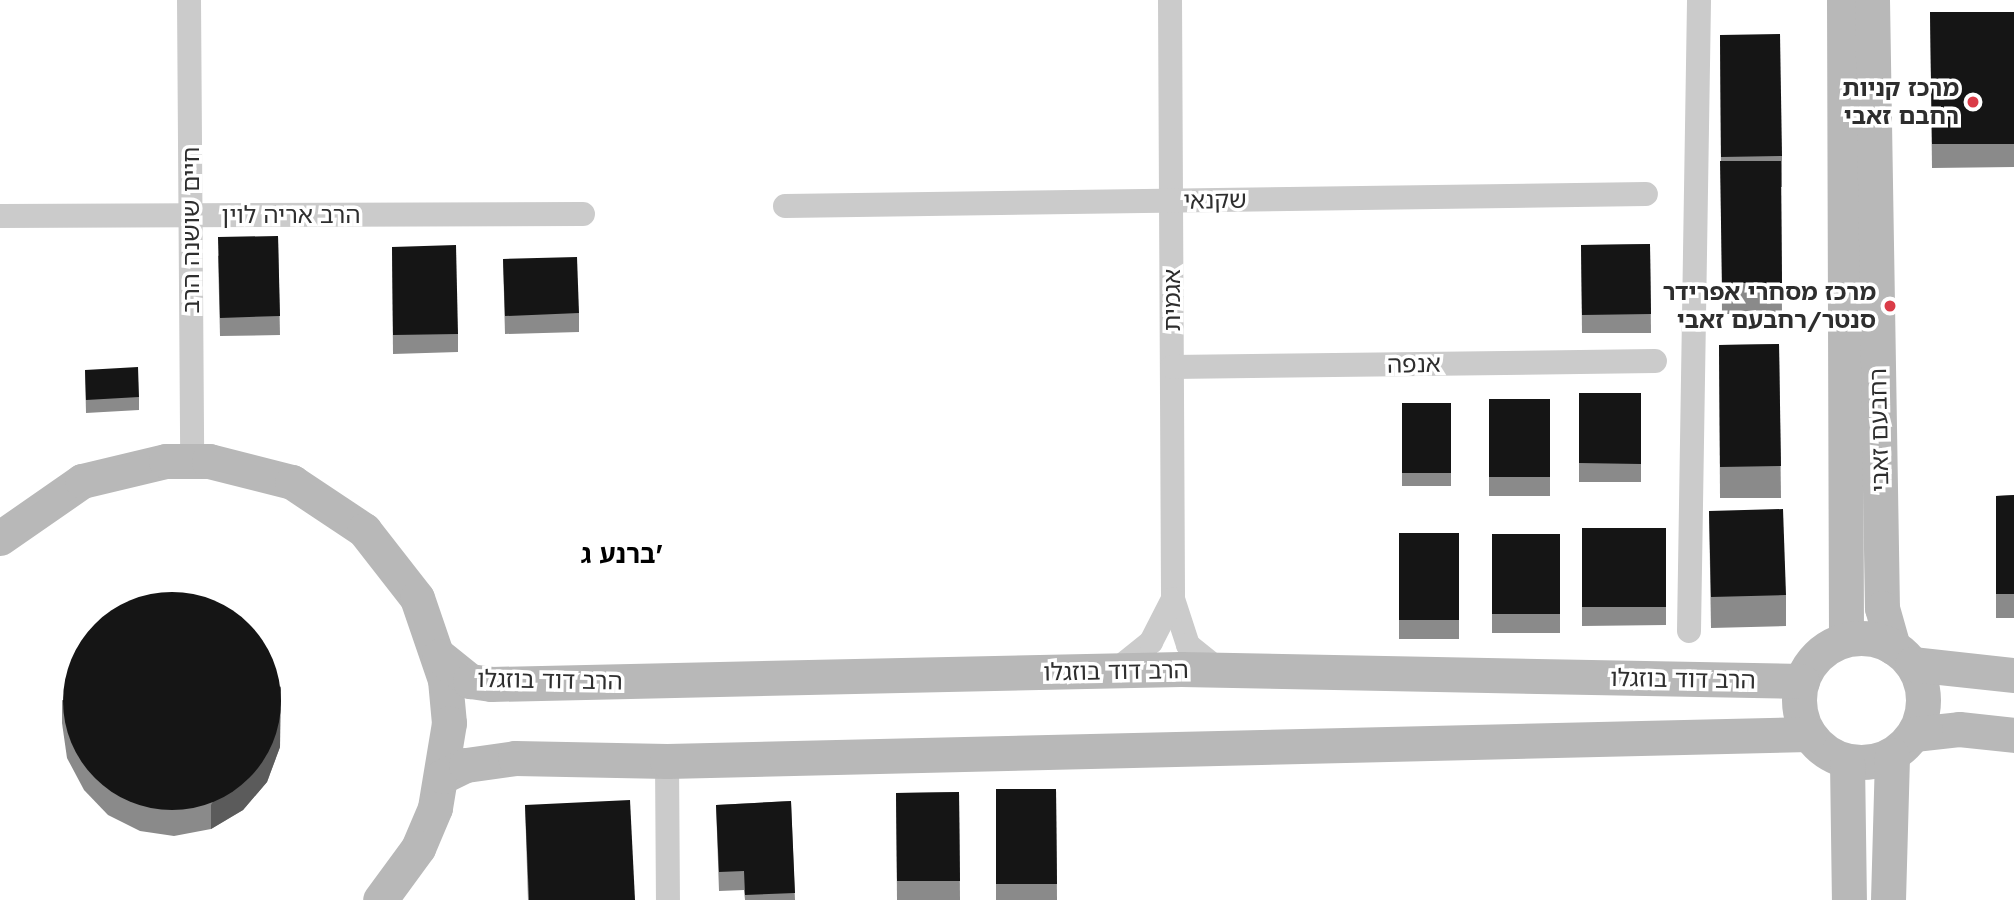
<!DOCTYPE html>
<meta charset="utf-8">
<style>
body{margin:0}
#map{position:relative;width:2014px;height:900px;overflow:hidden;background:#fff;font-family:Jost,"Noto Sans Hebrew",sans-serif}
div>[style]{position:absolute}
.street>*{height:24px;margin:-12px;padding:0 12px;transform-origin:12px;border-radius:12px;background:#cbcbcb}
.secondary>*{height:35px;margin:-17.5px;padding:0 17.5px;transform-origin:17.5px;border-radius:17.5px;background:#b8b8b8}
.secondary>.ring{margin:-17.5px;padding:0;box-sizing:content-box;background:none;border:35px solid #b8b8b8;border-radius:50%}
.wall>*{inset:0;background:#8a8a8a}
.shaded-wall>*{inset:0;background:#5b5b5b}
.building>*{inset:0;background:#151515}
.round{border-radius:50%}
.dots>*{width:19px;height:19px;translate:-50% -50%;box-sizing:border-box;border:4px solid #fff;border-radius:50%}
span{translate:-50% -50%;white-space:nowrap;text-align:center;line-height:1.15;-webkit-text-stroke:7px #fff;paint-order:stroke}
.poi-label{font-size:24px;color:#2e2e2e;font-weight:700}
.right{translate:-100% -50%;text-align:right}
.street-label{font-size:24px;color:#2e2e2e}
.neighbourhood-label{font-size:26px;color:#000;font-weight:700}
</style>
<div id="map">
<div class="street">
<i style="left:189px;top:0;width:461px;rotate:89.6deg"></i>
<i style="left:1170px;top:0;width:599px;rotate:89.71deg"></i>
<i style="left:1173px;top:599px;width:48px;rotate:71.9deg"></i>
<i style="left:1188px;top:645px;width:40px;rotate:39deg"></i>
<i style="left:785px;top:206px;width:861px;rotate:-0.8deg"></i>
<i style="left:0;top:216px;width:583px;rotate:-0.2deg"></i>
<i style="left:1172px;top:367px;width:483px;rotate:-0.7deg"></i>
<i style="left:1689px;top:631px;width:631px;rotate:-89.09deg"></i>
<i style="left:1116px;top:670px;width:45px;rotate:-38.7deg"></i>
<i style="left:1151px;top:642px;width:48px;rotate:-62.9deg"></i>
<i style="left:667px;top:761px;width:139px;rotate:89.6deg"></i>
</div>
<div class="secondary">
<i style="left:1844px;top:0;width:639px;rotate:89.82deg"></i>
<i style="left:1872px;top:0;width:608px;rotate:89.06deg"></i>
<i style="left:1882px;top:608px;width:41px;rotate:74.2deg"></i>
<i style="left:0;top:538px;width:100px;rotate:-34.8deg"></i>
<i style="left:82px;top:481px;width:86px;rotate:-13.4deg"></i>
<i style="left:166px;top:461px;width:43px"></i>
<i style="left:209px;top:461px;width:86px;rotate:14.2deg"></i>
<i style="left:292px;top:482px;width:87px;rotate:33.7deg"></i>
<i style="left:364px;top:530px;width:86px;rotate:52.1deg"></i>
<i style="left:417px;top:598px;width:87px;rotate:71.1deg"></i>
<i style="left:445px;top:680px;width:43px;rotate:84.7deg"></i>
<i style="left:449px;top:723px;width:86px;rotate:99.4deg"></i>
<i style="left:435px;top:808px;width:43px;rotate:113deg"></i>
<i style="left:418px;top:848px;width:64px;rotate:126.2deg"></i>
<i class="ring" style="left:1799px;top:638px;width:89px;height:89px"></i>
<i style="left:439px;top:656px;width:40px;rotate:39deg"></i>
<i style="left:470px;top:681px;width:21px;rotate:8deg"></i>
<i style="left:491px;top:684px;width:690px;rotate:-1.25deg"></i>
<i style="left:1181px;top:669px;width:621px;rotate:1.11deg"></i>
<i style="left:1912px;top:664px;width:103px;rotate:6.2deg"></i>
<i style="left:1914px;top:734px;width:45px;rotate:-6.3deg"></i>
<i style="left:1959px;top:729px;width:55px;rotate:6.2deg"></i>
<i style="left:1847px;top:761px;width:139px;rotate:89.2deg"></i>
<i style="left:443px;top:776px;width:25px;rotate:-26deg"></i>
<i style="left:466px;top:765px;width:49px;rotate:-8.1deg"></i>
<i style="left:515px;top:758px;width:152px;rotate:1.1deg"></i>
<i style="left:667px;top:761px;width:1142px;rotate:-1.35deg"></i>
<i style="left:1888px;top:900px;width:145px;rotate:-88.4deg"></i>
</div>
<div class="wall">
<i style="clip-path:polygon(1930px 12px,2014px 12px,2014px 167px,1932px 168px)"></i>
<i style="clip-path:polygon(1720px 35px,1782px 156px,1782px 187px,1781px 187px,1782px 314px,1722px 314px)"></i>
<i style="clip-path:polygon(278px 236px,280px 335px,220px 336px,218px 256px)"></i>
<i style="clip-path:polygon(1650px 244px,1651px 333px,1582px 333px,1581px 245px)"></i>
<i style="clip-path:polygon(392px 247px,458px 334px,458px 352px,393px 354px)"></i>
<i style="clip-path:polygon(503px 259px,579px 313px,579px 332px,505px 334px)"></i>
<i style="clip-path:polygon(1779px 344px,1781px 498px,1720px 498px,1719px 345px)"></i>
<i style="clip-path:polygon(85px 370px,139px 397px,139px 410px,86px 413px)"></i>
<i style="clip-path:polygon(1579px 393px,1641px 393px,1641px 482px,1579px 482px)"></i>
<i style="clip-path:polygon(1489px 399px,1550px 399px,1550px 496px,1489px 496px)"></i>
<i style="clip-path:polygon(1402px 403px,1451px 403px,1451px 486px,1402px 486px)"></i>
<i style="clip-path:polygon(2014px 495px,2014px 618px,1996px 618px,1996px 496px)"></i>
<i style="clip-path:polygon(1709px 511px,1786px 595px,1786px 626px,1711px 628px)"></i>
<i style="clip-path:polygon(1582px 528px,1666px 528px,1666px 625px,1582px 626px)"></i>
<i style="clip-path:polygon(1399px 533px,1459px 533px,1459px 639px,1399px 639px)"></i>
<i style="clip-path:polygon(1492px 534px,1560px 534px,1560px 633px,1492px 633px)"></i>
<i style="clip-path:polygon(62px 700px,280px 747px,267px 782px,243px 810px,211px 829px,174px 836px,140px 831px,108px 815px,84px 790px,67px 758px,62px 723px)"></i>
<i style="clip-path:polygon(996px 789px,1056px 789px,1057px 900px,996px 900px)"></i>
<i style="clip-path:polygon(959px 792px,960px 900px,897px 900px,896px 793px)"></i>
<i style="clip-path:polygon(791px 801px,795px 900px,745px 900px,744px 890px,719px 891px,716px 805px)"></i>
<i style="clip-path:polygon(525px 805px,635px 900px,528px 900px)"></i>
</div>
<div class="shaded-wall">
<i style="clip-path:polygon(281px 686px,280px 747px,267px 782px,243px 810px,211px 829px,211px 805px)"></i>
</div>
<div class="building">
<i style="clip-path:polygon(1930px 12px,2014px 12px,2014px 144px,1932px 144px)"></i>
<i style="clip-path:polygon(1780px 34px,1782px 156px,1721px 157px,1720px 35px)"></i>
<i style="clip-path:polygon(1720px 161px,1781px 161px,1782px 283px,1722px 283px)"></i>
<i style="clip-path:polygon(278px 236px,280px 316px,220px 318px,218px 237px)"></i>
<i style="clip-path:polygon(1650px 244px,1651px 314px,1582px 315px,1581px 245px)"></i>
<i style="clip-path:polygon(456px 245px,458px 334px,393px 335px,392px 247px)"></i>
<i style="clip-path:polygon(577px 257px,579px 313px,505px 316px,503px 259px)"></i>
<i style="clip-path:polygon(1779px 344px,1781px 466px,1720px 467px,1719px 345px)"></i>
<i style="clip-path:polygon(138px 367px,139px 397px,86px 400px,85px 370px)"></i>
<i style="clip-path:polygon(1579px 393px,1641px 393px,1641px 464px,1579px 463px)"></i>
<i style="clip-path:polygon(1489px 399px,1550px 399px,1550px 477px,1489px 477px)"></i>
<i style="clip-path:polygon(1402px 403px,1451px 403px,1451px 473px,1402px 473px)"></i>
<i style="clip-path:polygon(2014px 495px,2014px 594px,1996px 594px,1996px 496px)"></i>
<i style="clip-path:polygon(1783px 509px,1786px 595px,1711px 597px,1709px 511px)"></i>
<i style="clip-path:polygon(1582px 528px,1666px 528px,1666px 607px,1582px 607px)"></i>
<i style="clip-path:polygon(1399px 533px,1459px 533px,1459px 620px,1399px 620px)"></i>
<i style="clip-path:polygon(1492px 534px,1560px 534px,1560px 614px,1492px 614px)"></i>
<i class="round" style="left:63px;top:592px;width:218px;height:218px"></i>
<i style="clip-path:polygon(996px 789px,1056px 789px,1057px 884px,996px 884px)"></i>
<i style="clip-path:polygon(959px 792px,960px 881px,897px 881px,896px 793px)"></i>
<i style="clip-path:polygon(630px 800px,635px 900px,529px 900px,525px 805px)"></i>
<i style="clip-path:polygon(791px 801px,795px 893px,745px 895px,744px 871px,719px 872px,716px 805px)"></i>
</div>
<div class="dots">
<i style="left:1973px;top:102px;background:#da3c48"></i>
<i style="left:1890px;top:306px;background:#da3c48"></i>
</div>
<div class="poi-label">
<span class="right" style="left:1959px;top:102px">מרכז קניות<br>רחבם זאבי</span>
<span class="right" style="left:1876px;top:306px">מרכז מסחרי אפרידר<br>סנטר/רחבעם זאבי</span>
</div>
<div class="street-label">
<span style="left:1215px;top:200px;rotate:-1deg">שקנאי</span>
<span style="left:291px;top:215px">הרב אריה לוין</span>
<span style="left:191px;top:230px;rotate:-90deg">חיים שושנה הרב</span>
<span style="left:1172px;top:300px;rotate:-90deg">אגמית</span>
<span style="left:1414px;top:364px;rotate:-1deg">אנפה</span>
<span style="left:1879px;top:430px;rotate:-91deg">רחבעם זאבי</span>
<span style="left:1116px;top:671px;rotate:-1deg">הרב דוד בוזגלו</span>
<span style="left:1683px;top:679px;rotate:1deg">הרב דוד בוזגלו</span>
<span style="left:550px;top:680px;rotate:1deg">הרב דוד בוזגלו</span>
</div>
<div class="neighbourhood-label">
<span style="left:622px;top:555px">ברנע ג'</span>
</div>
</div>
